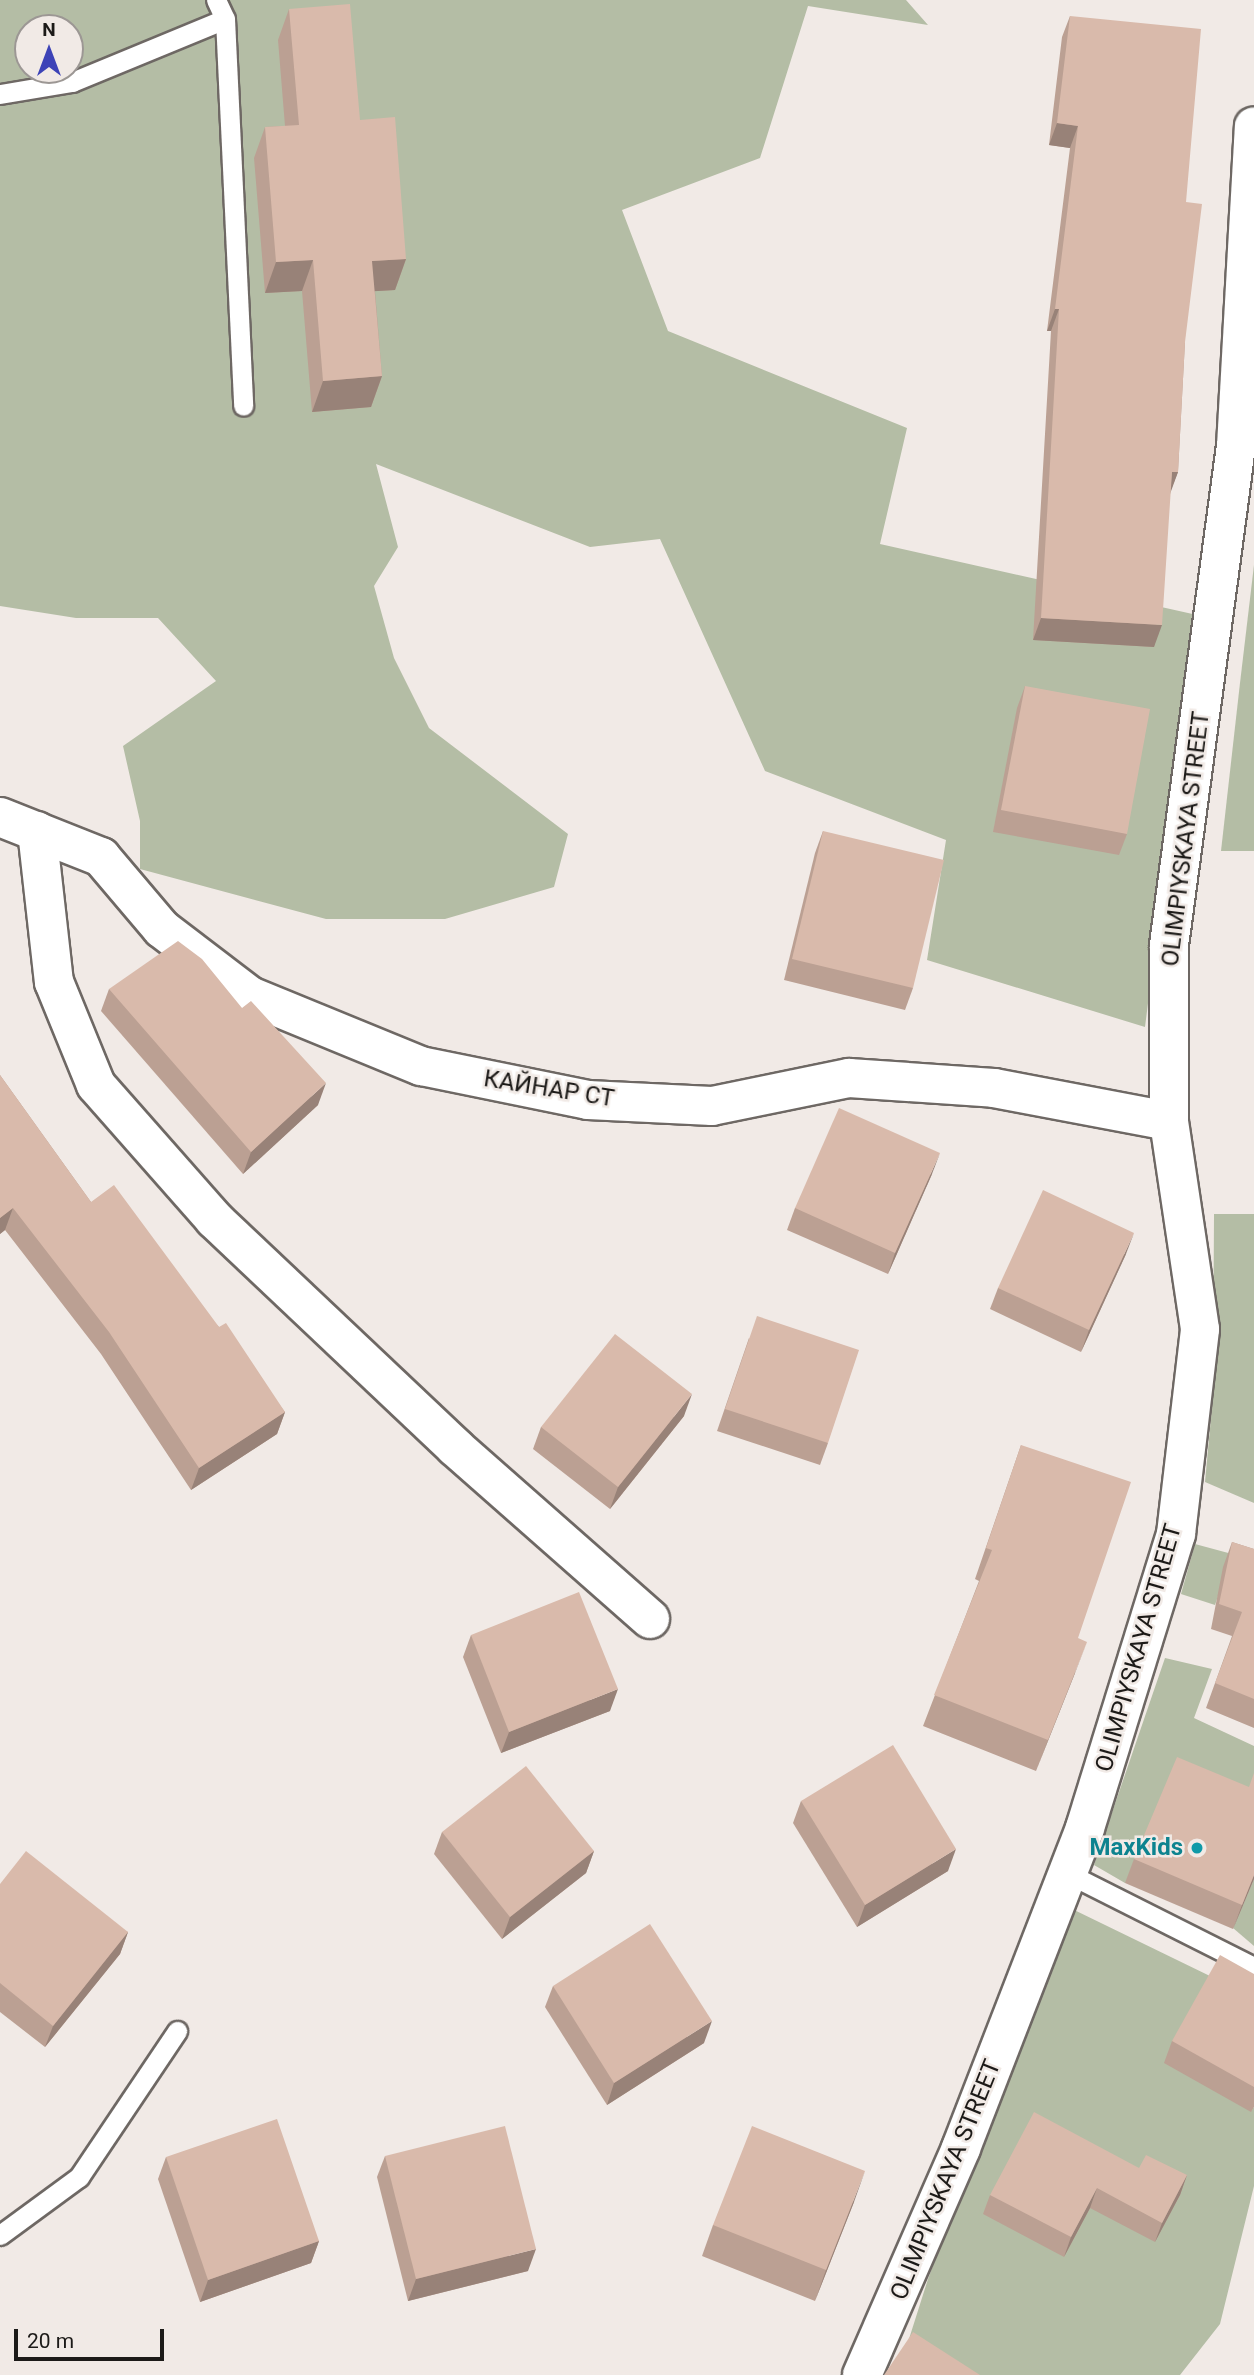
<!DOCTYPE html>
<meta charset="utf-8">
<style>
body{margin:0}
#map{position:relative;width:1254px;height:2375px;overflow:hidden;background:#f1eae6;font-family:Roboto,sans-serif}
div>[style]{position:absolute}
.green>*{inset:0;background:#b4bda5}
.roads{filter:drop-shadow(2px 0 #6e6864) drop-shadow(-2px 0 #6e6864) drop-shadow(0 2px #6e6864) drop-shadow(0 -2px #6e6864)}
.service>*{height:19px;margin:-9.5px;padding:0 9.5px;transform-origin:9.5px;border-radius:9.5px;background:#fff}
.minor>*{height:38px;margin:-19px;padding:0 19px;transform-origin:19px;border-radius:19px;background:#fff}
.wall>*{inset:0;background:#bba093}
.shaded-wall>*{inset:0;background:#988278}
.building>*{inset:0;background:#d9baab}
.dots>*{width:19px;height:19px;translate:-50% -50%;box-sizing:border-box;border:4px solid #f1eae6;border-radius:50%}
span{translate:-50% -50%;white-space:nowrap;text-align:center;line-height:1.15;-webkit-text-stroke:5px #f1eae6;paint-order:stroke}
.street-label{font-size:24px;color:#1c1a18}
.culture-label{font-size:24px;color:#0d838f;font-weight:700}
.right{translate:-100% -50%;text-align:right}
.north{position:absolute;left:14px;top:14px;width:70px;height:70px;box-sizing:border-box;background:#f1eae6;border:2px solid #9c9794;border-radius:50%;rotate:0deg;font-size:19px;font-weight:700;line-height:28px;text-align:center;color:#1c1a18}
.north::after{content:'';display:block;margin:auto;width:24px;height:32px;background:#3d43b7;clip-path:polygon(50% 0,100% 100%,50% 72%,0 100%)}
.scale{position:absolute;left:14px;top:2329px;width:150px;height:32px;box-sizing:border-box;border:4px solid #1c1a18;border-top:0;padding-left:9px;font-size:21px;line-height:24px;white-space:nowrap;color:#1c1a18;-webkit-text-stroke:5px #f1eae6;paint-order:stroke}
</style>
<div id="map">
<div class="green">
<i style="clip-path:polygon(evenodd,0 0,906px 0,928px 25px,808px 6px,760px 158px,622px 210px,668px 331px,907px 428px,880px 544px,1197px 615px,1145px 1027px,927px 960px,946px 840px,765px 771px,660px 539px,590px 547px,376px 464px,398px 547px,374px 586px,394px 658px,429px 728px,568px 834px,554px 887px,445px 919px,326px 919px,140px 869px,140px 821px,123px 746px,216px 681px,158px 618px,76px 618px,0 606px,0 0,28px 28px,70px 28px,70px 70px,28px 70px,28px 28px)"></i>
<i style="clip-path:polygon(1254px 565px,1254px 851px,1221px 851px,1240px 683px)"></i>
<i style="clip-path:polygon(1214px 1214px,1254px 1214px,1254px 1503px,1205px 1482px,1213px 1396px)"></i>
<i style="clip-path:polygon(1195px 1544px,1232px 1554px,1215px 1605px,1181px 1594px)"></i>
<i style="clip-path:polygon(1165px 1658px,1212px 1669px,1194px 1718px,1254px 1746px,1254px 1818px,1125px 1883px,1094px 1865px)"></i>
<i style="clip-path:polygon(1254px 1879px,1254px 1946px,1233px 1928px)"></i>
<i style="clip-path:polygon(1066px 1906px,1212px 1977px,1251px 2111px,1254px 2107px,1254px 2186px,1220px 2324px,1180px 2375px,924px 2375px,902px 2361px,928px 2279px)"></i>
</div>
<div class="roads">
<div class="service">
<i style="left:225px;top:19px;width:387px;rotate:87.3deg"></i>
<i style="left:0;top:94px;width:73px;rotate:-9.5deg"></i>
<i style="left:72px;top:82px;width:165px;rotate:-22.4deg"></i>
<i style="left:225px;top:19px;width:21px;rotate:-115deg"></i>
<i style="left:1067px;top:1873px;width:209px;rotate:26.7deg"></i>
<i style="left:0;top:2235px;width:98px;rotate:-36.3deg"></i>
<i style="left:79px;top:2177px;width:176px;rotate:-56.1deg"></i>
</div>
<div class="minor">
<i style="left:0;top:817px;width:109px;rotate:21.6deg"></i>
<i style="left:101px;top:857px;width:94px;rotate:49.7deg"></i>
<i style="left:162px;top:929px;width:111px;rotate:37.3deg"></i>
<i style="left:250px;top:996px;width:185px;rotate:22.3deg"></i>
<i style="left:421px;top:1066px;width:170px;rotate:11.5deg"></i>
<i style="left:588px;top:1100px;width:124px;rotate:2.8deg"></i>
<i style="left:712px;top:1106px;width:140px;rotate:-11.6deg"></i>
<i style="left:849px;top:1078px;width:145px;rotate:3.9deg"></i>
<i style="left:994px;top:1088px;width:178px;rotate:10.7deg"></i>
<i style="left:37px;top:831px;width:152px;rotate:83.6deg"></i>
<i style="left:54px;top:982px;width:111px;rotate:67.8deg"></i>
<i style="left:96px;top:1085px;width:179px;rotate:48.6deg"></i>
<i style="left:214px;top:1219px;width:332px;rotate:43.4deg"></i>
<i style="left:455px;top:1447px;width:260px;rotate:41.4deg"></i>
<i style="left:862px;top:2375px;width:248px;rotate:-66.4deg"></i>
<i style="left:961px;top:2148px;width:343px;rotate:-68.8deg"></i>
<i style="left:1085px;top:1828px;width:308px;rotate:-72.8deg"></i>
<i style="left:1176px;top:1534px;width:206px;rotate:-83.3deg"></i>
<i style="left:1200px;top:1329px;width:210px;rotate:-98.5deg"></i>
<i style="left:1169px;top:1121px;width:176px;rotate:-90deg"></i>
<i style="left:1169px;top:945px;width:503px;rotate:-82.35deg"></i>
<i style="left:1236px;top:446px;width:320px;rotate:-86.8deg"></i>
</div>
</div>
<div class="wall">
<i style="clip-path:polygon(289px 9px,360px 120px,406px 259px,395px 290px,375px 291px,382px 376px,371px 407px,312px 412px,302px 291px,265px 293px,254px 158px,265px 127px,285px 126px,278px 40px)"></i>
<i style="clip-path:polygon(1070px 16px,1186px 202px,1185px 342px,1178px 472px,1170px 492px,1154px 647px,1033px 640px,1051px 331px,1047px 331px,1070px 148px,1049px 145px,1062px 37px)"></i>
<i style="clip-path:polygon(1025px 686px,1127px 834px,1119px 855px,993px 832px,1017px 708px)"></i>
<i style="clip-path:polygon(823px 831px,913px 988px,905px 1010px,784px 980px,815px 853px)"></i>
<i style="clip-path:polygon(109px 989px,242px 1008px,318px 1105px,243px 1174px,101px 1011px)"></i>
<i style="clip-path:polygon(0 1075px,91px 1202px,219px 1327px,285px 1412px,277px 1434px,191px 1490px,101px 1354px,5px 1230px,0 1234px)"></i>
<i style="clip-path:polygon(932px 1174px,888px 1274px,787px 1230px,795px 1208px)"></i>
<i style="clip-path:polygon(1126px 1254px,1081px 1352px,990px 1309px,998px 1288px)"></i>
<i style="clip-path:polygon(749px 1338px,828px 1443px,820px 1465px,717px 1431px)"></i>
<i style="clip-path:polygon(684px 1416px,610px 1509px,533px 1449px,541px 1427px)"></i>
<i style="clip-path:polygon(1021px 1445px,1078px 1638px,1075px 1673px,1036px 1771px,923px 1726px,979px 1581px,975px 1579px)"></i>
<i style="clip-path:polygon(1232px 1542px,1254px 1549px,1254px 1728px,1206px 1708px,1232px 1636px,1211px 1629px,1223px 1567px)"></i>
<i style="clip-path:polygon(471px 1635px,610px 1711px,501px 1753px,463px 1657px)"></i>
<i style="clip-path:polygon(1249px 1787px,1254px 1879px,1233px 1929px,1125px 1883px,1134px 1859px)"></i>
<i style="clip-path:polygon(801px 1801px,948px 1871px,857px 1927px,793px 1823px)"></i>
<i style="clip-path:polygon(442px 1832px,594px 1851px,586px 1873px,502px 1939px,434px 1854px)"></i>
<i style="clip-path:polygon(0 1884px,128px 1932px,120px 1954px,45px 2047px,0 2012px)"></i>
<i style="clip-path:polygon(1254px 1974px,1254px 2107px,1251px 2112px,1164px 2063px,1172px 2041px)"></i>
<i style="clip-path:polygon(553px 1986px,704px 2043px,607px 2105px,545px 2007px)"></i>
<i style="clip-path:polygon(385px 2156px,528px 2271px,408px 2301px,377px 2177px)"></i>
<i style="clip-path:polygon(166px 2157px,319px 2241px,311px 2263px,200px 2302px,158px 2179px)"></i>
<i style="clip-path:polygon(1139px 2168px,1187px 2175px,1180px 2195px,1155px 2242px,1090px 2208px,1064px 2257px,983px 2214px,990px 2195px)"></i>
<i style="clip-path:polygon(854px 2202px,815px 2301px,702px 2256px,713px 2225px)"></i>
</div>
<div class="shaded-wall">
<i style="clip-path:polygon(1057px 123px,1078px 126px,1070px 148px,1049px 145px)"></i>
<i style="clip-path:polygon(406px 259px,395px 290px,361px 292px,372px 261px)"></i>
<i style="clip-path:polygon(313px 260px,302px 291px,265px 293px,276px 262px)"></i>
<i style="clip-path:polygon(1055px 309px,1059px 309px,1051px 331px,1047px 331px)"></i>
<i style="clip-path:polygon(382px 376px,371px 407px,312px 412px,323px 381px)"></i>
<i style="clip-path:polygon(1172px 472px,1178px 472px,1170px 494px)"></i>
<i style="clip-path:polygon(1041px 618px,1162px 625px,1154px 647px,1033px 640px)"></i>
<i style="clip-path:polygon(326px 1083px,318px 1105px,243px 1174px,251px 1152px)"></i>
<i style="clip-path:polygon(940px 1153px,932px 1174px,888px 1274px,895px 1253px)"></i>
<i style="clip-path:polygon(13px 1208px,5px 1230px,0 1234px,0 1218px)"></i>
<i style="clip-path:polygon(1134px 1233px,1126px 1254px,1081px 1352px,1089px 1330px)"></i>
<i style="clip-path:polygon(692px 1394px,684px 1416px,610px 1509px,618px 1487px)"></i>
<i style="clip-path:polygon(285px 1412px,277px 1434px,191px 1490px,199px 1468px)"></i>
<i style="clip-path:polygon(1087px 1642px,1075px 1673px,1036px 1771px,1048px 1740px)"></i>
<i style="clip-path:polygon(618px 1689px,610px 1711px,501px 1753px,509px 1732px)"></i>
<i style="clip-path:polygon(956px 1849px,948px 1871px,857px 1927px,865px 1905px)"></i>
<i style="clip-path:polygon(594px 1851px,586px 1873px,502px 1939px,510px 1917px)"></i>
<i style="clip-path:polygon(1254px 1875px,1254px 1879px,1233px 1929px,1242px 1905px)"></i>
<i style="clip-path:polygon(128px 1932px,120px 1954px,45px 2047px,53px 2026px)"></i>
<i style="clip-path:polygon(712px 2021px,704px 2043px,607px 2105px,614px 2083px)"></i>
<i style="clip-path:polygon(865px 2171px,854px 2202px,815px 2301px,826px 2270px)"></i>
<i style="clip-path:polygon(1187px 2175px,1180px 2195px,1155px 2242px,1162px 2223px)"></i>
<i style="clip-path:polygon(1097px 2188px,1090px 2208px,1064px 2257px,1071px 2237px)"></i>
<i style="clip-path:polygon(319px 2241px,311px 2263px,200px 2302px,208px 2280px)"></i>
<i style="clip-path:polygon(536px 2249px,528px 2271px,408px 2301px,416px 2279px)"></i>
</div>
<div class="building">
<i style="clip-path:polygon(350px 4px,360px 120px,395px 117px,406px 259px,372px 261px,382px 376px,323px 381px,313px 260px,276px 262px,265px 127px,299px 125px,289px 9px)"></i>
<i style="clip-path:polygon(1070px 16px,1201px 29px,1186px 202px,1202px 204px,1185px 342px,1178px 472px,1172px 472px,1162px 625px,1041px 618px,1059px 309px,1055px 309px,1078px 126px,1057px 123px)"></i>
<i style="clip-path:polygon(1025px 686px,1150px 709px,1127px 834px,1001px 810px)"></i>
<i style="clip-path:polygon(823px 831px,944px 860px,913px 988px,792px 959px)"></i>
<i style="clip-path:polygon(178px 941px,202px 959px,242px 1008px,251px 1001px,326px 1083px,251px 1152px,109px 989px)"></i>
<i style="clip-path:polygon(0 1075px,91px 1202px,114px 1185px,219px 1327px,226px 1323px,285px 1412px,199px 1468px,109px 1332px,13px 1208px,0 1218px)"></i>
<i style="clip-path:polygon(839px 1108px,940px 1153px,895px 1253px,795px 1208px)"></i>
<i style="clip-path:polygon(1043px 1190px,1134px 1233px,1089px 1330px,998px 1288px)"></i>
<i style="clip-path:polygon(757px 1316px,859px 1350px,828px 1443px,725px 1409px)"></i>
<i style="clip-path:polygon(615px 1334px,692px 1394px,618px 1487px,541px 1427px)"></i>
<i style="clip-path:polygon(1021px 1445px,1131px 1482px,1078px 1638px,1087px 1642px,1048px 1740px,934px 1695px,992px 1550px,986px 1548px)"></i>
<i style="clip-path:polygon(1232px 1542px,1254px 1549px,1254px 1699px,1215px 1683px,1242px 1612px,1219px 1604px)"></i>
<i style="clip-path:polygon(579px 1592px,618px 1689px,509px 1732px,471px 1635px)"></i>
<i style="clip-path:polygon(893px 1745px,956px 1849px,865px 1905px,801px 1801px)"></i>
<i style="clip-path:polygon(1177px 1757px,1249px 1787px,1254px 1773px,1254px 1875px,1242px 1905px,1134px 1859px)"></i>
<i style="clip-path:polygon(526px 1766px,594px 1851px,510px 1917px,442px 1832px)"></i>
<i style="clip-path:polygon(26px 1851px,128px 1932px,53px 2026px,0 1983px,0 1884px)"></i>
<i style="clip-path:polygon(650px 1924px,712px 2021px,614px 2083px,553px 1986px)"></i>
<i style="clip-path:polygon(1220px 1955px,1254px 1974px,1254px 2087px,1172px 2041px)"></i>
<i style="clip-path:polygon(1034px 2112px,1139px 2168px,1146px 2155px,1187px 2175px,1162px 2223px,1097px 2188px,1071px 2237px,990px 2195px)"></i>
<i style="clip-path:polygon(277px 2119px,319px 2241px,208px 2280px,166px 2157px)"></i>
<i style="clip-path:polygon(505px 2126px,536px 2249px,416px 2279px,385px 2156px)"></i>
<i style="clip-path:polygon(752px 2126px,865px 2171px,826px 2270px,713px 2225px)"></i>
<i style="clip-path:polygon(913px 2332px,980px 2375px,884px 2375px)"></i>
</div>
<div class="dots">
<i style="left:1197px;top:1848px;background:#0f9aa8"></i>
</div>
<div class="street-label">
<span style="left:1186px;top:839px;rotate:-83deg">OLIMPIYSKAYA STREET</span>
<span style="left:549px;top:1089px;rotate:9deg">КАЙНАР СТ</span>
<span style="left:1139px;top:1648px;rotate:-74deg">OLIMPIYSKAYA STREET</span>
<span style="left:946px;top:2180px;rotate:-68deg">OLIMPIYSKAYA STREET</span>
</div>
<div class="culture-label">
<span class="right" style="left:1183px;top:1848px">MaxKids</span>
</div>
<div class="north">N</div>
<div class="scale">20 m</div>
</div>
